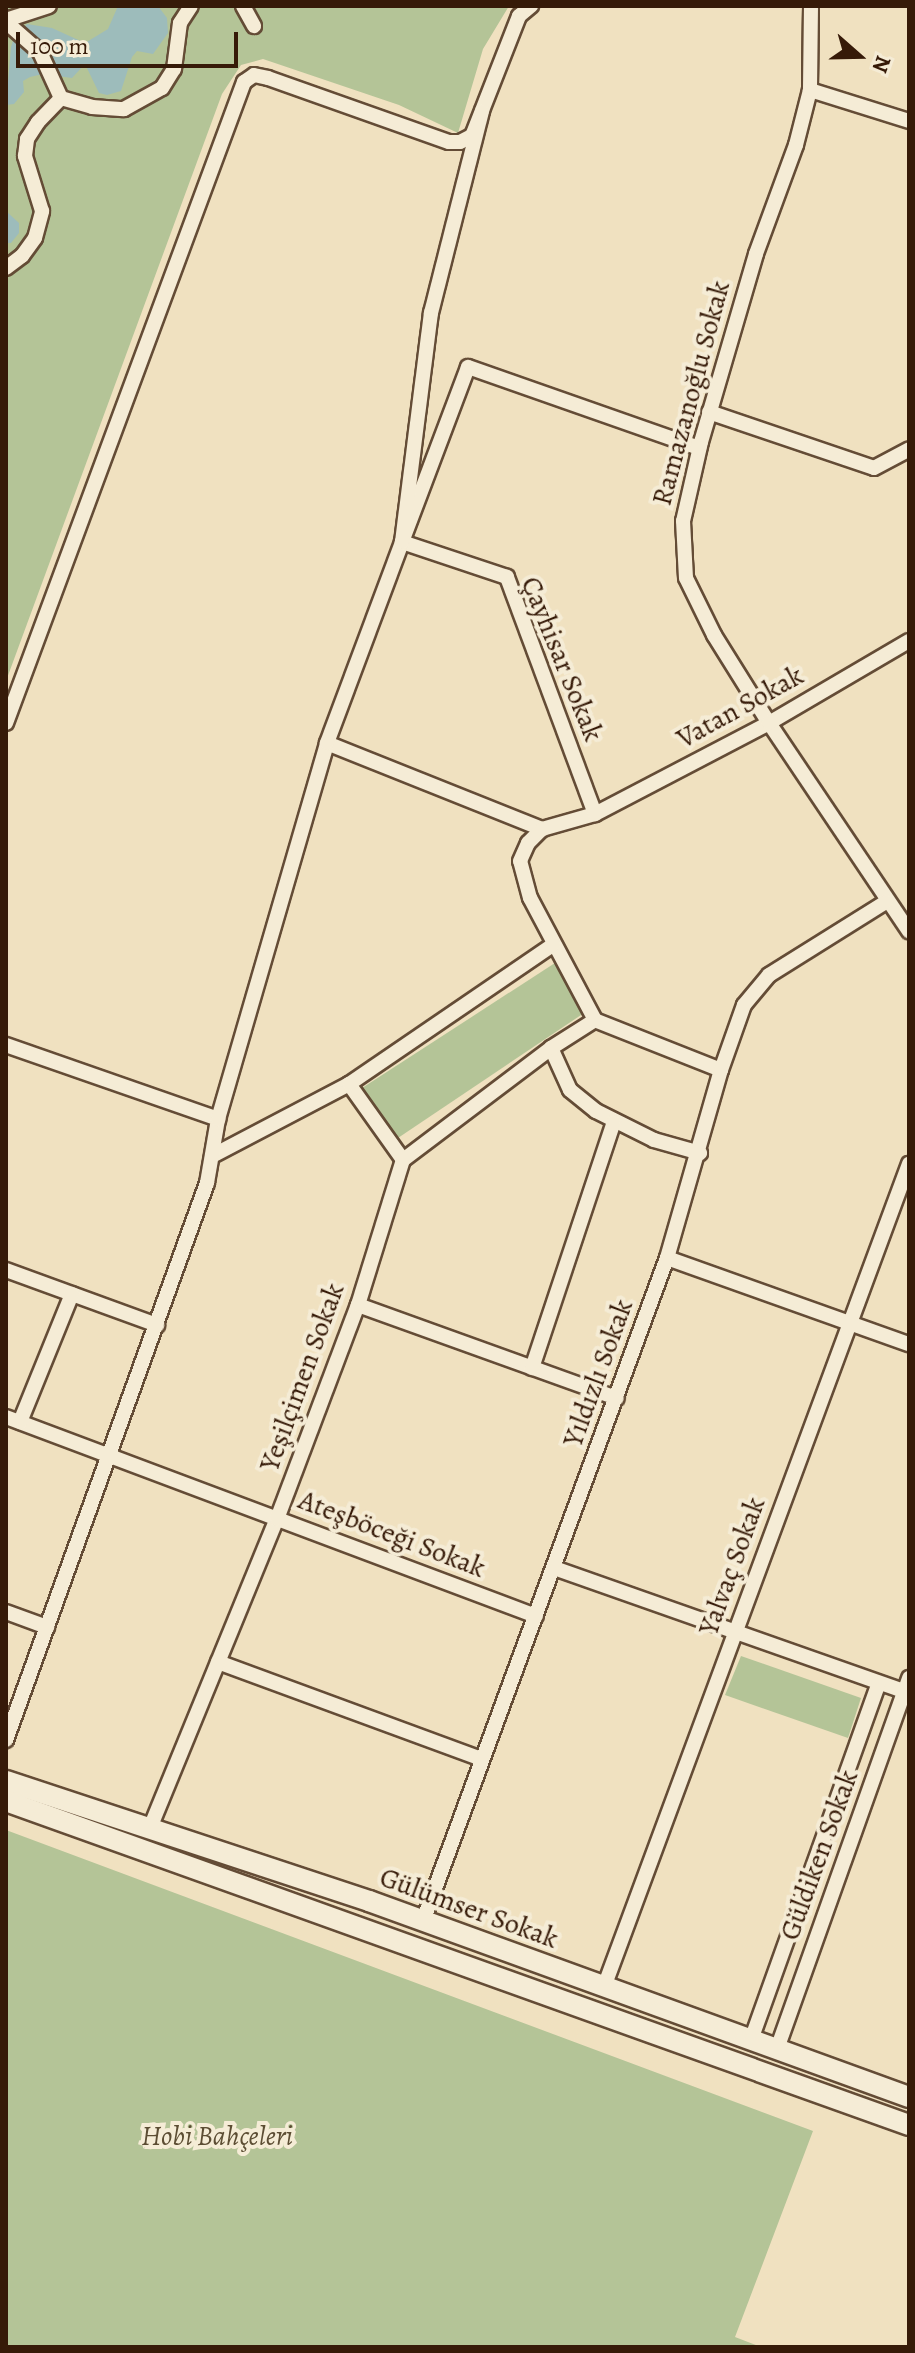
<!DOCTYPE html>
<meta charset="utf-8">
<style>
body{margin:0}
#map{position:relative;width:915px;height:2353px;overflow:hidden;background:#f0e1c0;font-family:Alegreya,serif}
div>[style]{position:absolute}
.green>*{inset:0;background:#b4c497}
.water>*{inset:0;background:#9dbcbb}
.roads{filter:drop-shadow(2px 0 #644c36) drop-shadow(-2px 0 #644c36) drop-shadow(0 2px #644c36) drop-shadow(0 -2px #644c36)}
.street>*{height:14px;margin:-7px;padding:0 7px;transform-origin:7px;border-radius:7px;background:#f5ecd6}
.secondary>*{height:20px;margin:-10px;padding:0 10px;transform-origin:10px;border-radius:10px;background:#f5ecd6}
span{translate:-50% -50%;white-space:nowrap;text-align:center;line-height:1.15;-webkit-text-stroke:8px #f5ecd6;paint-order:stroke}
.street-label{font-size:28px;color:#361a08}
.park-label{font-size:28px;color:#5c4d33;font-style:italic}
.frame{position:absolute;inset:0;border:8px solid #361a08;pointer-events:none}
.north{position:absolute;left:819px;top:16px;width:80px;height:80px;-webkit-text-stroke:6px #f5ecd6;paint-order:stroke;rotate:110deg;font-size:22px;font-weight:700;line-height:32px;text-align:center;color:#361a08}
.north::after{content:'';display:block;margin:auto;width:28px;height:36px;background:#361a08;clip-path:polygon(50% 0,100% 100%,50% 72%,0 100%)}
.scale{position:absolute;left:16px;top:32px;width:222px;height:36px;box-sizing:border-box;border:4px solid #361a08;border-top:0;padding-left:10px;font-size:24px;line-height:28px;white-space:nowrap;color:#361a08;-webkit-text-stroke:6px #f5ecd6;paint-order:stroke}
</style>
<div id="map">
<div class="green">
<i style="clip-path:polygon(6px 6px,509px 6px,483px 49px,458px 133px,399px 105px,263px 59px,241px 65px,222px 94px,6px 681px)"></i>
<i style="clip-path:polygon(558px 961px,587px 1011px,392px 1142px,359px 1090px)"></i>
<i style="clip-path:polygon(741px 1656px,861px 1698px,848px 1738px,725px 1695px)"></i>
<i style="clip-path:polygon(6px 1830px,813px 2131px,735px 2337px,761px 2347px,6px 2347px)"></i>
</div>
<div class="water">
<i style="clip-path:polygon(118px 6px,158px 6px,167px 18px,168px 33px,153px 54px,137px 51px,132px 57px,121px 91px,107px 95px,99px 93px,85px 64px,72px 78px,43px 74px,30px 77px,23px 81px,24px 92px,14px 104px,6px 105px,11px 47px,14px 38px,27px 24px,52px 28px,85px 43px,108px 29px)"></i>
<i style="clip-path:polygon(6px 211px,19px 223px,19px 233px,11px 243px,6px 243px)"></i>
</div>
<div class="roads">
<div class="street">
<i style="left:243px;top:6px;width:23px;rotate:61deg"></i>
<i style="left:811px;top:6px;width:84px;rotate:90.7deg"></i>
<i style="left:810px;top:90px;width:57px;rotate:104.3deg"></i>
<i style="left:796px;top:145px;width:116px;rotate:110.2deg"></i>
<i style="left:756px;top:254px;width:196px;rotate:106.3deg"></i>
<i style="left:701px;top:442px;width:81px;rotate:102.8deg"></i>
<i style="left:683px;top:521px;width:57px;rotate:87deg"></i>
<i style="left:686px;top:578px;width:64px;rotate:63.8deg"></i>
<i style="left:714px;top:635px;width:104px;rotate:58deg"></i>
<i style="left:769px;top:723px;width:251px;rotate:56.1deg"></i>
<i style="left:6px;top:20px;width:45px;rotate:-18deg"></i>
<i style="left:6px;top:22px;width:45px;rotate:41.4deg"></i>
<i style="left:40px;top:52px;width:51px;rotate:65.5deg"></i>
<i style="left:810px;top:90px;width:104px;rotate:17.4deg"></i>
<i style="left:6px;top:268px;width:20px;rotate:-37deg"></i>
<i style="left:22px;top:256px;width:22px;rotate:-54deg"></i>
<i style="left:35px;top:238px;width:28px;rotate:-75deg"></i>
<i style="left:42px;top:211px;width:58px;rotate:-107.2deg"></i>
<i style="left:25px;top:156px;width:17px;rotate:-83deg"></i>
<i style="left:27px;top:139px;width:20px;rotate:-57deg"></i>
<i style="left:38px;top:122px;width:33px;rotate:-46deg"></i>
<i style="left:61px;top:98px;width:32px;rotate:16deg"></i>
<i style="left:92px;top:107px;width:32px;rotate:4deg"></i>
<i style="left:124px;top:109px;width:43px;rotate:-28.9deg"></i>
<i style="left:162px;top:88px;width:22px;rotate:-58deg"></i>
<i style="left:174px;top:69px;width:46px;rotate:-82.6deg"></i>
<i style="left:180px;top:23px;width:20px;rotate:-57deg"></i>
<i style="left:709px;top:412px;width:174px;rotate:18.7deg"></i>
<i style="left:874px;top:468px;width:40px;rotate:-28deg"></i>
<i style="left:6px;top:723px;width:684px;rotate:-69.63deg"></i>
<i style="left:244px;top:82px;width:12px;rotate:-35deg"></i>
<i style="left:254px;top:75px;width:14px;rotate:12deg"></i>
<i style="left:268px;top:78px;width:192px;rotate:19.5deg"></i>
<i style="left:449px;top:142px;width:11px"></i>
<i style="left:460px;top:142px;width:13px;rotate:-27deg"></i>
<i style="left:472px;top:136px;width:129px;rotate:-68.6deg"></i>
<i style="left:519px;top:16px;width:16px;rotate:-40deg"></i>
<i style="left:327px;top:743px;width:232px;rotate:21.8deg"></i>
<i style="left:595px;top:814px;width:253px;rotate:-110.4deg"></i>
<i style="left:507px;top:577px;width:111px;rotate:-161.6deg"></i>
<i style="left:402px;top:542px;width:187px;rotate:-69.3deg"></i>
<i style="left:468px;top:367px;width:245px;rotate:19.3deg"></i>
<i style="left:6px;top:1045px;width:225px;rotate:19.2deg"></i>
<i style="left:551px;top:1048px;width:46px;rotate:65.7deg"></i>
<i style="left:570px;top:1090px;width:33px;rotate:39deg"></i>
<i style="left:596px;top:1111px;width:65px;rotate:26.6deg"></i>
<i style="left:654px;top:1140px;width:48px;rotate:15.8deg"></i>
<i style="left:721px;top:1070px;width:136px;rotate:-158.4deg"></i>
<i style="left:595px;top:1020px;width:138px;rotate:-118deg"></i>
<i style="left:530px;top:898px;width:38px;rotate:-105deg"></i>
<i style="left:520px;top:861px;width:20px;rotate:-66deg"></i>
<i style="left:528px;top:843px;width:20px;rotate:-45deg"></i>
<i style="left:542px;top:829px;width:55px;rotate:-15.8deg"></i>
<i style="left:595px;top:814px;width:196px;rotate:-27.6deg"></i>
<i style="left:769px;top:723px;width:162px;rotate:-30.4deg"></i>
<i style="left:349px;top:1084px;width:93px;rotate:54.6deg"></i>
<i style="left:212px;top:1156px;width:155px;rotate:-27.7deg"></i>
<i style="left:349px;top:1084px;width:248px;rotate:-34.3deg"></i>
<i style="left:667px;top:1258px;width:257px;rotate:19.6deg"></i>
<i style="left:6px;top:1270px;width:161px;rotate:20deg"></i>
<i style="left:358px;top:1305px;width:275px;rotate:19.8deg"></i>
<i style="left:532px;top:1368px;width:259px;rotate:-71.6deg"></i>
<i style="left:6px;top:1417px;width:566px;rotate:20.58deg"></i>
<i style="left:20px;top:1422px;width:138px;rotate:-67.9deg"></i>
<i style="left:554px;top:1568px;width:376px;rotate:19.4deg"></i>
<i style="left:6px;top:1612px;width:44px;rotate:20.1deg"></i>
<i style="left:218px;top:1662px;width:281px;rotate:20.2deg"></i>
<i style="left:6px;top:1740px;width:592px;rotate:-70.16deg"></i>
<i style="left:207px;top:1183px;width:65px;rotate:-80.2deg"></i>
<i style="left:218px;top:1119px;width:391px;rotate:-73.8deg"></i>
<i style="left:327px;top:743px;width:215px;rotate:-69.5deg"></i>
<i style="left:402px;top:542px;width:231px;rotate:-82.8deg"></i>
<i style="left:431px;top:313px;width:208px;rotate:-75.8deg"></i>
<i style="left:150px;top:1828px;width:334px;rotate:-67.7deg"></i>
<i style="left:277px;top:1519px;width:229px;rotate:-69.3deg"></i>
<i style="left:358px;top:1305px;width:152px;rotate:-72.8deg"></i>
<i style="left:403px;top:1160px;width:186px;rotate:-37.1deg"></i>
<i style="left:551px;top:1048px;width:52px;rotate:-32.5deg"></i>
<i style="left:423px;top:1921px;width:706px;rotate:-69.8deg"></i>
<i style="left:667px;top:1258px;width:196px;rotate:-74deg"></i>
<i style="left:721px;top:1070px;width:69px;rotate:-70.5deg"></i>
<i style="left:744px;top:1005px;width:39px;rotate:-50deg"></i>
<i style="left:769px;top:975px;width:138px;rotate:-32deg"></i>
<i style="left:604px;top:1987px;width:878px;rotate:-69.67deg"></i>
<i style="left:751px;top:2040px;width:379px;rotate:-70.3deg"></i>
<i style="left:777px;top:2049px;width:394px;rotate:-70.4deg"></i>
</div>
<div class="secondary">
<i style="left:6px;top:1781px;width:382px;rotate:18.3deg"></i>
<i style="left:369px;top:1901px;width:574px;rotate:19.95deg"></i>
<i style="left:6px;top:1801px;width:959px;rotate:19.74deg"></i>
</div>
</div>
<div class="street-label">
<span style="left:691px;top:393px;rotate:-75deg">Ramazanoğlu Sokak</span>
<span style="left:562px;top:659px;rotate:68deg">Çayhisar Sokak</span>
<span style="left:740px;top:707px;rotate:-29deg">Vatan Sokak</span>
<span style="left:598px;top:1373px;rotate:-70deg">Yıldızlı Sokak</span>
<span style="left:302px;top:1377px;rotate:-70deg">Yeşilçimen Sokak</span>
<span style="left:392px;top:1534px;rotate:21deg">Ateşböceği Sokak</span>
<span style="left:732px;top:1566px;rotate:-70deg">Yalvaç Sokak</span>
<span style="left:819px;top:1855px;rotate:-70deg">Güldiken Sokak</span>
<span style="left:469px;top:1908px;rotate:20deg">Gülümser Sokak</span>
</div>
<div class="park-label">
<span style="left:217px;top:2136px">Hobi Bahçeleri</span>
</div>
<div class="frame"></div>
<div class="north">N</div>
<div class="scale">100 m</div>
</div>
